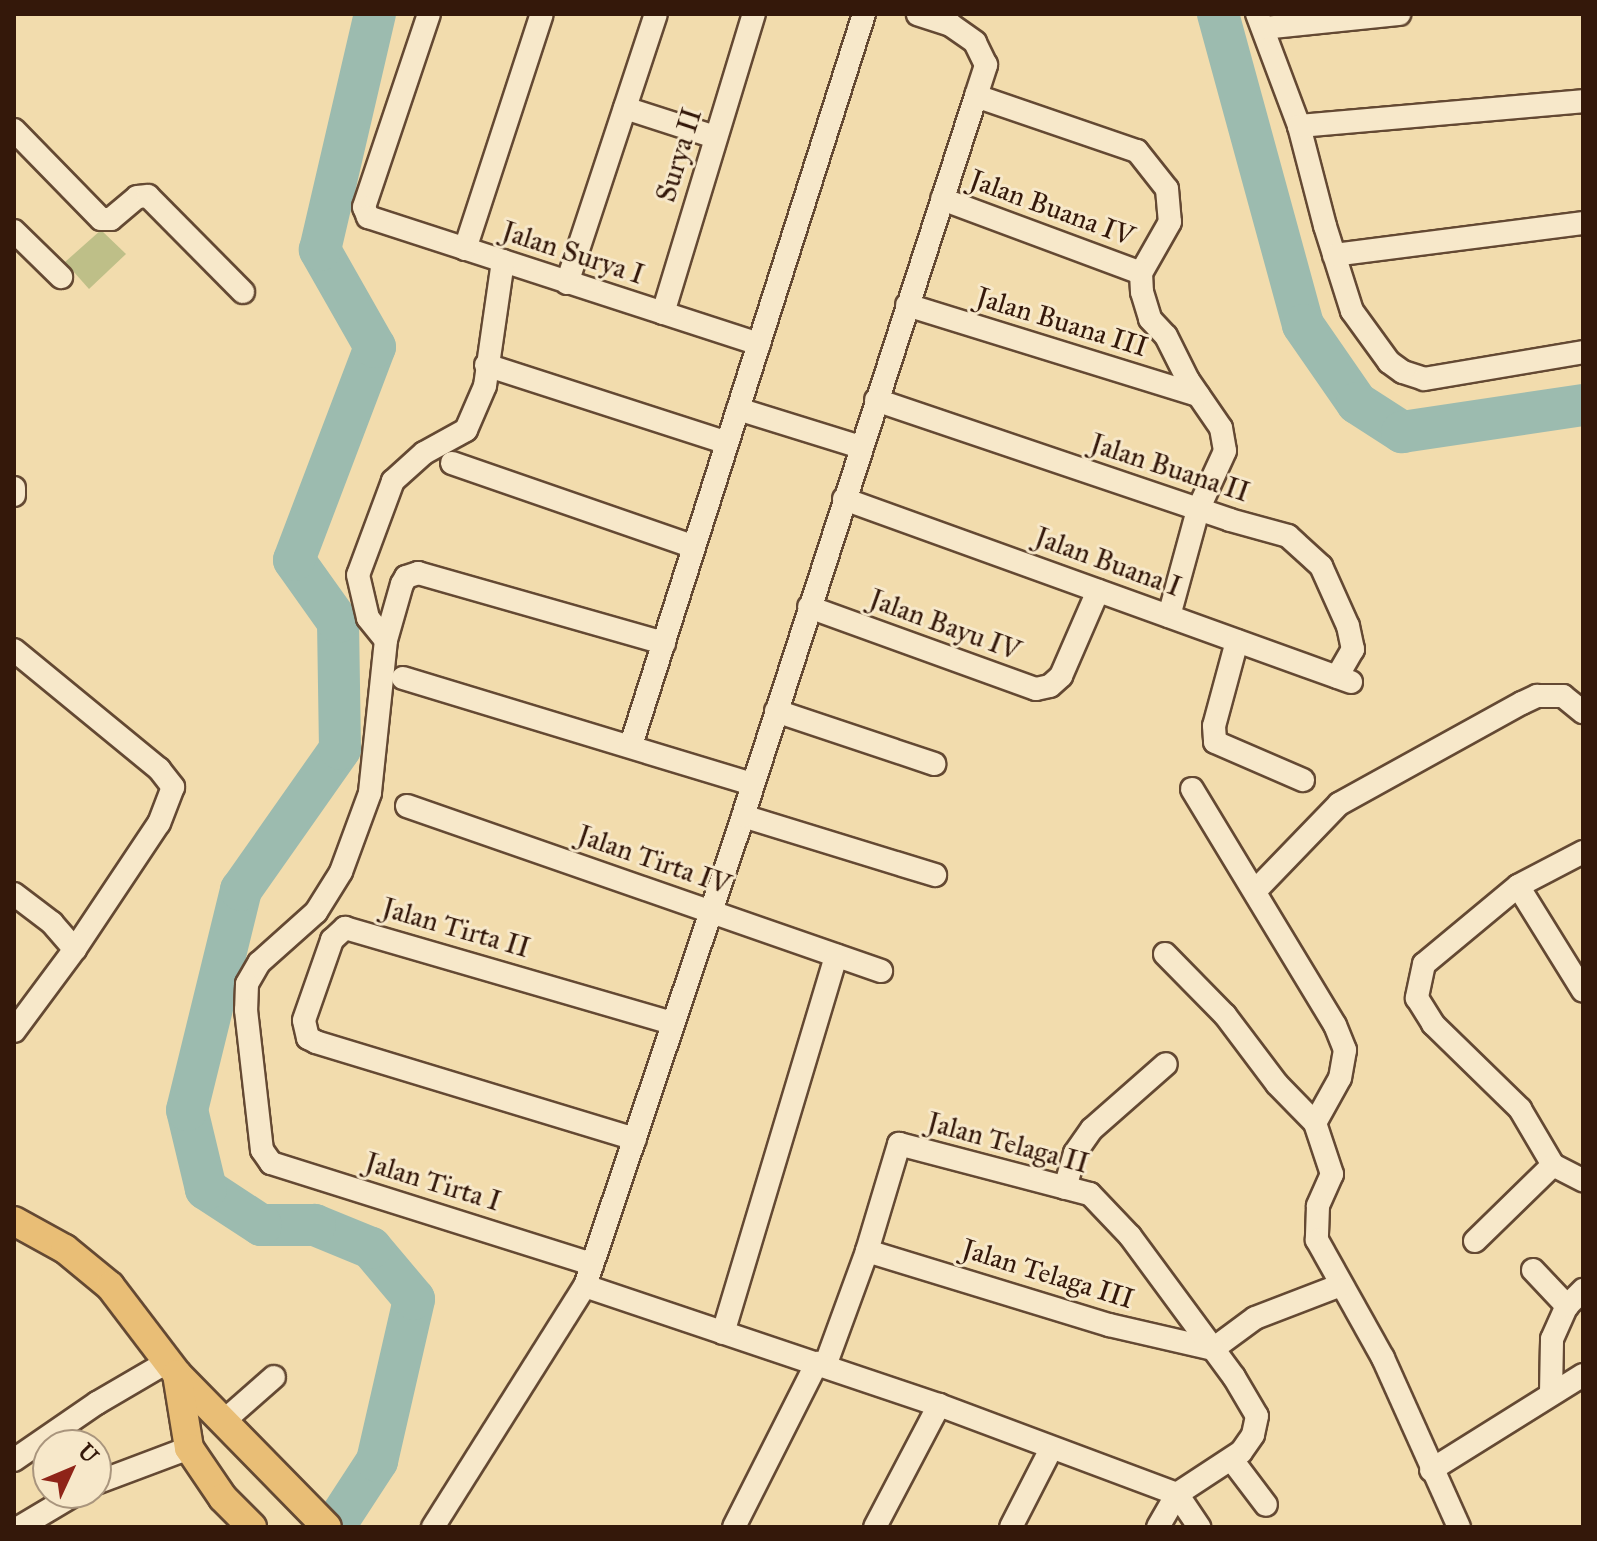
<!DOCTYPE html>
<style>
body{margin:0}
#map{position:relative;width:1597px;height:1541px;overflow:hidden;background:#f2dcad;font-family:"IM FELL Great Primer",serif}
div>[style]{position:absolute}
.green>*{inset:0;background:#bebf88}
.river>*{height:42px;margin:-21px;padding:0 21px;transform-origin:21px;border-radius:21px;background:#9cbbaf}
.roads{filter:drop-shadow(2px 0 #644933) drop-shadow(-2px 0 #644933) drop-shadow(0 2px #644933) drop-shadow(0 -2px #644933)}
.minor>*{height:22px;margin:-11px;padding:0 11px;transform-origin:11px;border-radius:11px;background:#f7e8ca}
.major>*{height:28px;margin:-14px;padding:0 14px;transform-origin:14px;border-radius:14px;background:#e9be76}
span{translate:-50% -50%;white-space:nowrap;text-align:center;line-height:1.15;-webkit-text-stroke:6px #f7e8ca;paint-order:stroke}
.street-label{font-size:28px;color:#34180a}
.frame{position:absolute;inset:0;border:16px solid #34180a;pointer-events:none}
.north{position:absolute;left:32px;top:1429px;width:80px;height:80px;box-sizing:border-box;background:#f7e8ca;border:2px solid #a9957d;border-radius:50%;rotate:46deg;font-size:22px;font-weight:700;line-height:32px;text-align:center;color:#34180a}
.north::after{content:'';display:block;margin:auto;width:28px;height:36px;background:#8f2418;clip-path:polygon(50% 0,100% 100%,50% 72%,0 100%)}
</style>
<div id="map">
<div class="green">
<i style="clip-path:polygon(101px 230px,126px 254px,89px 289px,65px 262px)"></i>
</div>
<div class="river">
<i style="left:1218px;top:14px;width:322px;rotate:74.7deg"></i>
<i style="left:1303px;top:325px;width:95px;rotate:55.3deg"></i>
<i style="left:1357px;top:403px;width:54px;rotate:32.8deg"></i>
<i style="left:1402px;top:432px;width:183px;rotate:-8.5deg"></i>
<i style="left:334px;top:1527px;width:79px;rotate:-56.9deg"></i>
<i style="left:377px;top:1461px;width:166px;rotate:-77.1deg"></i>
<i style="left:414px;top:1299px;width:67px;rotate:-130.1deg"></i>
<i style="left:371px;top:1248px;width:61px;rotate:-157.7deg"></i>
<i style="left:315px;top:1225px;width:54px;rotate:180deg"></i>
<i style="left:261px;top:1225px;width:66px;rotate:-146.8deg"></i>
<i style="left:206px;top:1189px;width:81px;rotate:-103.5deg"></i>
<i style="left:187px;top:1110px;width:227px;rotate:-76.2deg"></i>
<i style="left:241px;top:890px;width:172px;rotate:-54.9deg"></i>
<i style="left:340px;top:749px;width:127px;rotate:-90.9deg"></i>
<i style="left:338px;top:622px;width:76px;rotate:-125.4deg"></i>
<i style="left:294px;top:560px;width:228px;rotate:-69.2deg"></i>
<i style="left:375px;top:347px;width:112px;rotate:-119.6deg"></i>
<i style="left:320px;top:250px;width:242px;rotate:-76.9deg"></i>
</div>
<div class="roads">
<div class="minor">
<i style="left:429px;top:14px;width:204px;rotate:108.6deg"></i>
<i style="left:364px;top:207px;width:11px;rotate:68deg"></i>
<i style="left:368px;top:217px;width:411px;rotate:18deg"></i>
<i style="left:1257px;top:14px;width:120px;rotate:69.4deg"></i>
<i style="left:1299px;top:126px;width:103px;rotate:75.4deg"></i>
<i style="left:1325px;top:226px;width:89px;rotate:72.4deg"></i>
<i style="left:1352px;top:311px;width:63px;rotate:54deg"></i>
<i style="left:1389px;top:362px;width:17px;rotate:36deg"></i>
<i style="left:1403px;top:372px;width:22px;rotate:18deg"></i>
<i style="left:1424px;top:379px;width:161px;rotate:-9.6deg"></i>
<i style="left:1264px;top:28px;width:136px;rotate:-5.9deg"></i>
<i style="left:976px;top:96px;width:170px;rotate:18.9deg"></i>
<i style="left:1137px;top:151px;width:48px;rotate:51.7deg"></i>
<i style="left:1167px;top:189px;width:33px;rotate:85deg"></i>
<i style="left:1170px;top:222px;width:59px;rotate:119.6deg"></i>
<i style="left:1141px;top:273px;width:19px;rotate:87deg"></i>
<i style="left:1142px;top:292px;width:28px;rotate:73deg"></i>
<i style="left:1150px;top:319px;width:23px;rotate:47deg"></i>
<i style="left:1166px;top:336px;width:49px;rotate:63.4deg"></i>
<i style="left:1188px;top:380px;width:58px;rotate:55.5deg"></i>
<i style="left:1221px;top:428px;width:23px;rotate:80deg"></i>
<i style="left:1225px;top:451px;width:65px;rotate:114.6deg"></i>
<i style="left:1198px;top:510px;width:110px;rotate:105.3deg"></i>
<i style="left:625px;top:108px;width:95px;rotate:17.9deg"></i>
<i style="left:1299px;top:126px;width:285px;rotate:-5deg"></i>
<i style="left:14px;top:130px;width:124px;rotate:45.7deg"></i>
<i style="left:101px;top:219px;width:10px"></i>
<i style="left:111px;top:219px;width:34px;rotate:-40deg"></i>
<i style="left:137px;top:197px;width:11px;rotate:-5deg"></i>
<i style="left:148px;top:196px;width:135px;rotate:45.3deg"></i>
<i style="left:942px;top:199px;width:212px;rotate:20.4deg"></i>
<i style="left:14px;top:231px;width:66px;rotate:44.4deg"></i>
<i style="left:465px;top:249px;width:247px;rotate:-71.9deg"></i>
<i style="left:1334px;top:255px;width:251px;rotate:-7.3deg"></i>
<i style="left:503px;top:261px;width:126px;rotate:98.2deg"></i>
<i style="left:485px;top:386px;width:48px;rotate:113.4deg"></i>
<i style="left:466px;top:430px;width:48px;rotate:151.3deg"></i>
<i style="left:424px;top:453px;width:42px;rotate:137.9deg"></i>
<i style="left:393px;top:481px;width:100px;rotate:110.4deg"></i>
<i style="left:358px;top:575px;width:44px;rotate:76.9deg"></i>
<i style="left:368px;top:618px;width:28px;rotate:51deg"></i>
<i style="left:386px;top:640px;width:154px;rotate:96deg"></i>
<i style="left:370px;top:793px;width:84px;rotate:110.2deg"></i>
<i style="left:341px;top:872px;width:47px;rotate:122deg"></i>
<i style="left:316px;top:912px;width:76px;rotate:138.2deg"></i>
<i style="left:259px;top:963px;width:24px;rotate:120deg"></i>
<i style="left:247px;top:984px;width:26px;rotate:92deg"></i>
<i style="left:246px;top:1010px;width:141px;rotate:83.5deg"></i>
<i style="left:262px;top:1150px;width:16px;rotate:55deg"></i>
<i style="left:271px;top:1163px;width:337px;rotate:17.5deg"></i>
<i style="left:567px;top:283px;width:283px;rotate:-71.7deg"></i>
<i style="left:907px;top:305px;width:305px;rotate:17.2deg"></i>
<i style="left:663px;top:313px;width:313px;rotate:-73.1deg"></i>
<i style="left:486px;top:365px;width:253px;rotate:17.9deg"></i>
<i style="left:876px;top:400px;width:374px;rotate:18.7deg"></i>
<i style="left:1230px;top:520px;width:60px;rotate:15.4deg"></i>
<i style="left:1288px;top:536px;width:45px;rotate:42.3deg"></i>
<i style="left:1321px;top:566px;width:66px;rotate:65.8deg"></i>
<i style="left:1348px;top:626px;width:24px;rotate:78deg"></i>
<i style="left:1353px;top:649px;width:32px;rotate:120deg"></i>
<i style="left:738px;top:409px;width:129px;rotate:17.2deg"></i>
<i style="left:452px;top:463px;width:256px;rotate:19.1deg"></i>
<i style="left:14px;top:488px;width:7px;rotate:90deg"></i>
<i style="left:844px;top:499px;width:539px;rotate:19.85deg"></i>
<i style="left:809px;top:607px;width:241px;rotate:19.9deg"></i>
<i style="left:1036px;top:689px;width:14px;rotate:-12deg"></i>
<i style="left:1050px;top:686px;width:15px;rotate:-42deg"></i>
<i style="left:1061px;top:676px;width:93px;rotate:-66.5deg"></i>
<i style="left:386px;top:640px;width:58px;rotate:-74.1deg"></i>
<i style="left:402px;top:584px;width:8px;rotate:-60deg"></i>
<i style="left:406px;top:577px;width:13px;rotate:-18deg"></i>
<i style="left:418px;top:573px;width:256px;rotate:15.9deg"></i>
<i style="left:1237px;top:641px;width:88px;rotate:105.1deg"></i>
<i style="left:1214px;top:726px;width:16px;rotate:86deg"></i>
<i style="left:1215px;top:742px;width:96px;rotate:23.4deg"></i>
<i style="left:14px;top:650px;width:188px;rotate:39.4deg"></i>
<i style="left:159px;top:769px;width:23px;rotate:52deg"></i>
<i style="left:173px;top:787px;width:39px;rotate:111deg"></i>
<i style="left:159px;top:823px;width:151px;rotate:123.7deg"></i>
<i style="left:403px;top:678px;width:364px;rotate:16.9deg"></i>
<i style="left:776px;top:711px;width:167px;rotate:18.5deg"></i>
<i style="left:631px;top:745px;width:767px;rotate:-72.32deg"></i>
<i style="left:1192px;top:789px;width:276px;rotate:58.8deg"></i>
<i style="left:1335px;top:1025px;width:27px;rotate:68deg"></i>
<i style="left:1345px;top:1050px;width:28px;rotate:100deg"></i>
<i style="left:1340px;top:1078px;width:51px;rotate:119.1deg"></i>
<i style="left:1315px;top:1123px;width:54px;rotate:71.6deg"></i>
<i style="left:1332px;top:1174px;width:35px;rotate:114deg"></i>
<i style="left:1318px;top:1206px;width:34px;rotate:92deg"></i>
<i style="left:1317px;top:1240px;width:135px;rotate:60.8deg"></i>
<i style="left:1383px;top:1358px;width:185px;rotate:65.8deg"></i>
<i style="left:407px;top:806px;width:502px;rotate:19.19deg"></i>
<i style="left:743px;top:816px;width:201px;rotate:17.1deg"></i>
<i style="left:1583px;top:852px;width:73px;rotate:152.4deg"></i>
<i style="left:1518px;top:886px;width:122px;rotate:140.3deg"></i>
<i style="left:1424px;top:964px;width:35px;rotate:102deg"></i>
<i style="left:1417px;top:998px;width:31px;rotate:58deg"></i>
<i style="left:1433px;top:1024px;width:122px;rotate:44.3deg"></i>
<i style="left:1520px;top:1109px;width:65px;rotate:59.5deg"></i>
<i style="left:1553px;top:1165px;width:34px;rotate:27deg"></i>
<i style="left:1518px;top:886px;width:123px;rotate:58.2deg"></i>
<i style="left:1256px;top:890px;width:120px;rotate:-46deg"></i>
<i style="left:1339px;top:804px;width:209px;rotate:-28.9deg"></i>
<i style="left:1522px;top:703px;width:17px;rotate:-25deg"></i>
<i style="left:1537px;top:696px;width:26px"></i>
<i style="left:1563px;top:696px;width:26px;rotate:39deg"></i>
<i style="left:14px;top:894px;width:48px;rotate:37.3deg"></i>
<i style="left:52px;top:923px;width:35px;rotate:49deg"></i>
<i style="left:75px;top:949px;width:102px;rotate:126.6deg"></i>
<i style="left:1165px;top:954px;width:86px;rotate:45.5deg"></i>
<i style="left:1225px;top:1015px;width:86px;rotate:53deg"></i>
<i style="left:1277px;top:1084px;width:54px;rotate:45.7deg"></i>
<i style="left:635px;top:1139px;width:333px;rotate:-163.1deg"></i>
<i style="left:316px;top:1042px;width:9px;rotate:-153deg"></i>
<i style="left:308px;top:1038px;width:18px;rotate:-103deg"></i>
<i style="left:304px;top:1020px;width:85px;rotate:-70.7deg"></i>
<i style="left:332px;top:940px;width:18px;rotate:-43deg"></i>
<i style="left:345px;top:928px;width:341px;rotate:16.2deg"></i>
<i style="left:1065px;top:1188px;width:36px;rotate:-74deg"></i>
<i style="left:1075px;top:1153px;width:29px;rotate:-55deg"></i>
<i style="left:1092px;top:1129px;width:98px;rotate:-41.3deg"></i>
<i style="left:1475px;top:1241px;width:109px;rotate:-44.3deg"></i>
<i style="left:867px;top:1251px;width:253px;rotate:17deg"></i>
<i style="left:1109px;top:1325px;width:107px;rotate:13deg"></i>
<i style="left:1533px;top:1270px;width:50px;rotate:46.6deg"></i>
<i style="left:585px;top:1286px;width:373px;rotate:18.6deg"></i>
<i style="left:939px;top:1405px;width:254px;rotate:20.5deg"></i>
<i style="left:1177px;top:1494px;width:40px;rotate:56deg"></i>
<i style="left:723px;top:1333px;width:394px;rotate:-73.3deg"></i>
<i style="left:1213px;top:1349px;width:52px;rotate:-36.4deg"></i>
<i style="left:1255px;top:1318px;width:92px;rotate:-21deg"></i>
<i style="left:825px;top:1366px;width:122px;rotate:-69.9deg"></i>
<i style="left:867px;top:1251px;width:112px;rotate:-73.3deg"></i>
<i style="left:899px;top:1144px;width:197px;rotate:14.7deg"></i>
<i style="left:1090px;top:1194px;width:58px;rotate:46.4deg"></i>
<i style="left:1130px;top:1236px;width:175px;rotate:53.6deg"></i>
<i style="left:1234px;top:1377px;width:45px;rotate:59.5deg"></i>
<i style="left:1257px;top:1416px;width:19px;rotate:102deg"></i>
<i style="left:1253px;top:1435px;width:21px;rotate:125deg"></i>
<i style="left:1241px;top:1452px;width:77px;rotate:146.7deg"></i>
<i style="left:1177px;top:1494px;width:38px;rotate:120deg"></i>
<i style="left:1551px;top:1393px;width:54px;rotate:-88.9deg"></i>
<i style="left:1552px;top:1339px;width:36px;rotate:-66deg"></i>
<i style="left:1567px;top:1306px;width:23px;rotate:-45deg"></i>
<i style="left:225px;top:1420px;width:65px;rotate:-41.3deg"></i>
<i style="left:14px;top:1460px;width:101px;rotate:-34.5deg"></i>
<i style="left:97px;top:1403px;width:83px;rotate:-30.3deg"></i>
<i style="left:1232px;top:1460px;width:56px;rotate:52.9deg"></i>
<i style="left:1431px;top:1470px;width:179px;rotate:-32deg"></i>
<i style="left:96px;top:1483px;width:99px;rotate:-20.6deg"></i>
<i style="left:20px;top:1527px;width:66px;rotate:-30.8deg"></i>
<i style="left:433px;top:1527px;width:285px;rotate:-57.8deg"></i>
<i style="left:585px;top:1286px;width:496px;rotate:-71.4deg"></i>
<i style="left:743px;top:816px;width:757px;rotate:-72.07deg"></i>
<i style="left:976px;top:96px;width:33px;rotate:-72deg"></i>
<i style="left:986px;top:65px;width:25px;rotate:-116deg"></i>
<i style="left:975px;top:42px;width:29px;rotate:-145deg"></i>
<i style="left:951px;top:25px;width:35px;rotate:-162deg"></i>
<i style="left:734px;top:1527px;width:184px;rotate:-63.2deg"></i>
<i style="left:875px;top:1527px;width:138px;rotate:-62.3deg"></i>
<i style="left:1011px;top:1527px;width:88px;rotate:-62.9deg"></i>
</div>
<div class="major">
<i style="left:14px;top:1221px;width:58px;rotate:28.8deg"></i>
<i style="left:65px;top:1249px;width:58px;rotate:39.4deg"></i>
<i style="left:110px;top:1286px;width:111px;rotate:52.7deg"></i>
<i style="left:177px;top:1374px;width:214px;rotate:45.6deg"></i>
<i style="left:177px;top:1374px;width:75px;rotate:80.8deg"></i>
<i style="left:189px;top:1448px;width:60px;rotate:55.8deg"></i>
<i style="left:223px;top:1498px;width:41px;rotate:45deg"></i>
</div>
</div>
<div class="street-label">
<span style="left:679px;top:155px;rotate:-73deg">Surya II</span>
<span style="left:1052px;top:208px;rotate:20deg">Jalan Buana IV</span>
<span style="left:573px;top:253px;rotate:18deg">Jalan Surya I</span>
<span style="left:1062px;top:322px;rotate:17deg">Jalan Buana III</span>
<span style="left:1170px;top:468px;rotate:18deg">Jalan Buana II</span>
<span style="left:1108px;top:562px;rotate:20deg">Jalan Buana I</span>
<span style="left:945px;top:625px;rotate:20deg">Jalan Bayu IV</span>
<span style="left:654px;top:860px;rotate:19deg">Jalan Tirta IV</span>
<span style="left:456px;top:928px;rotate:16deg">Jalan Tirta II</span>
<span style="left:1008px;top:1143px;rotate:15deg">Jalan Telaga II</span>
<span style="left:433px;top:1182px;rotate:17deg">Jalan Tirta I</span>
<span style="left:1048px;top:1274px;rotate:17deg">Jalan Telaga III</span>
</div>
<div class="frame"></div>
<div class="north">U</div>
</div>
